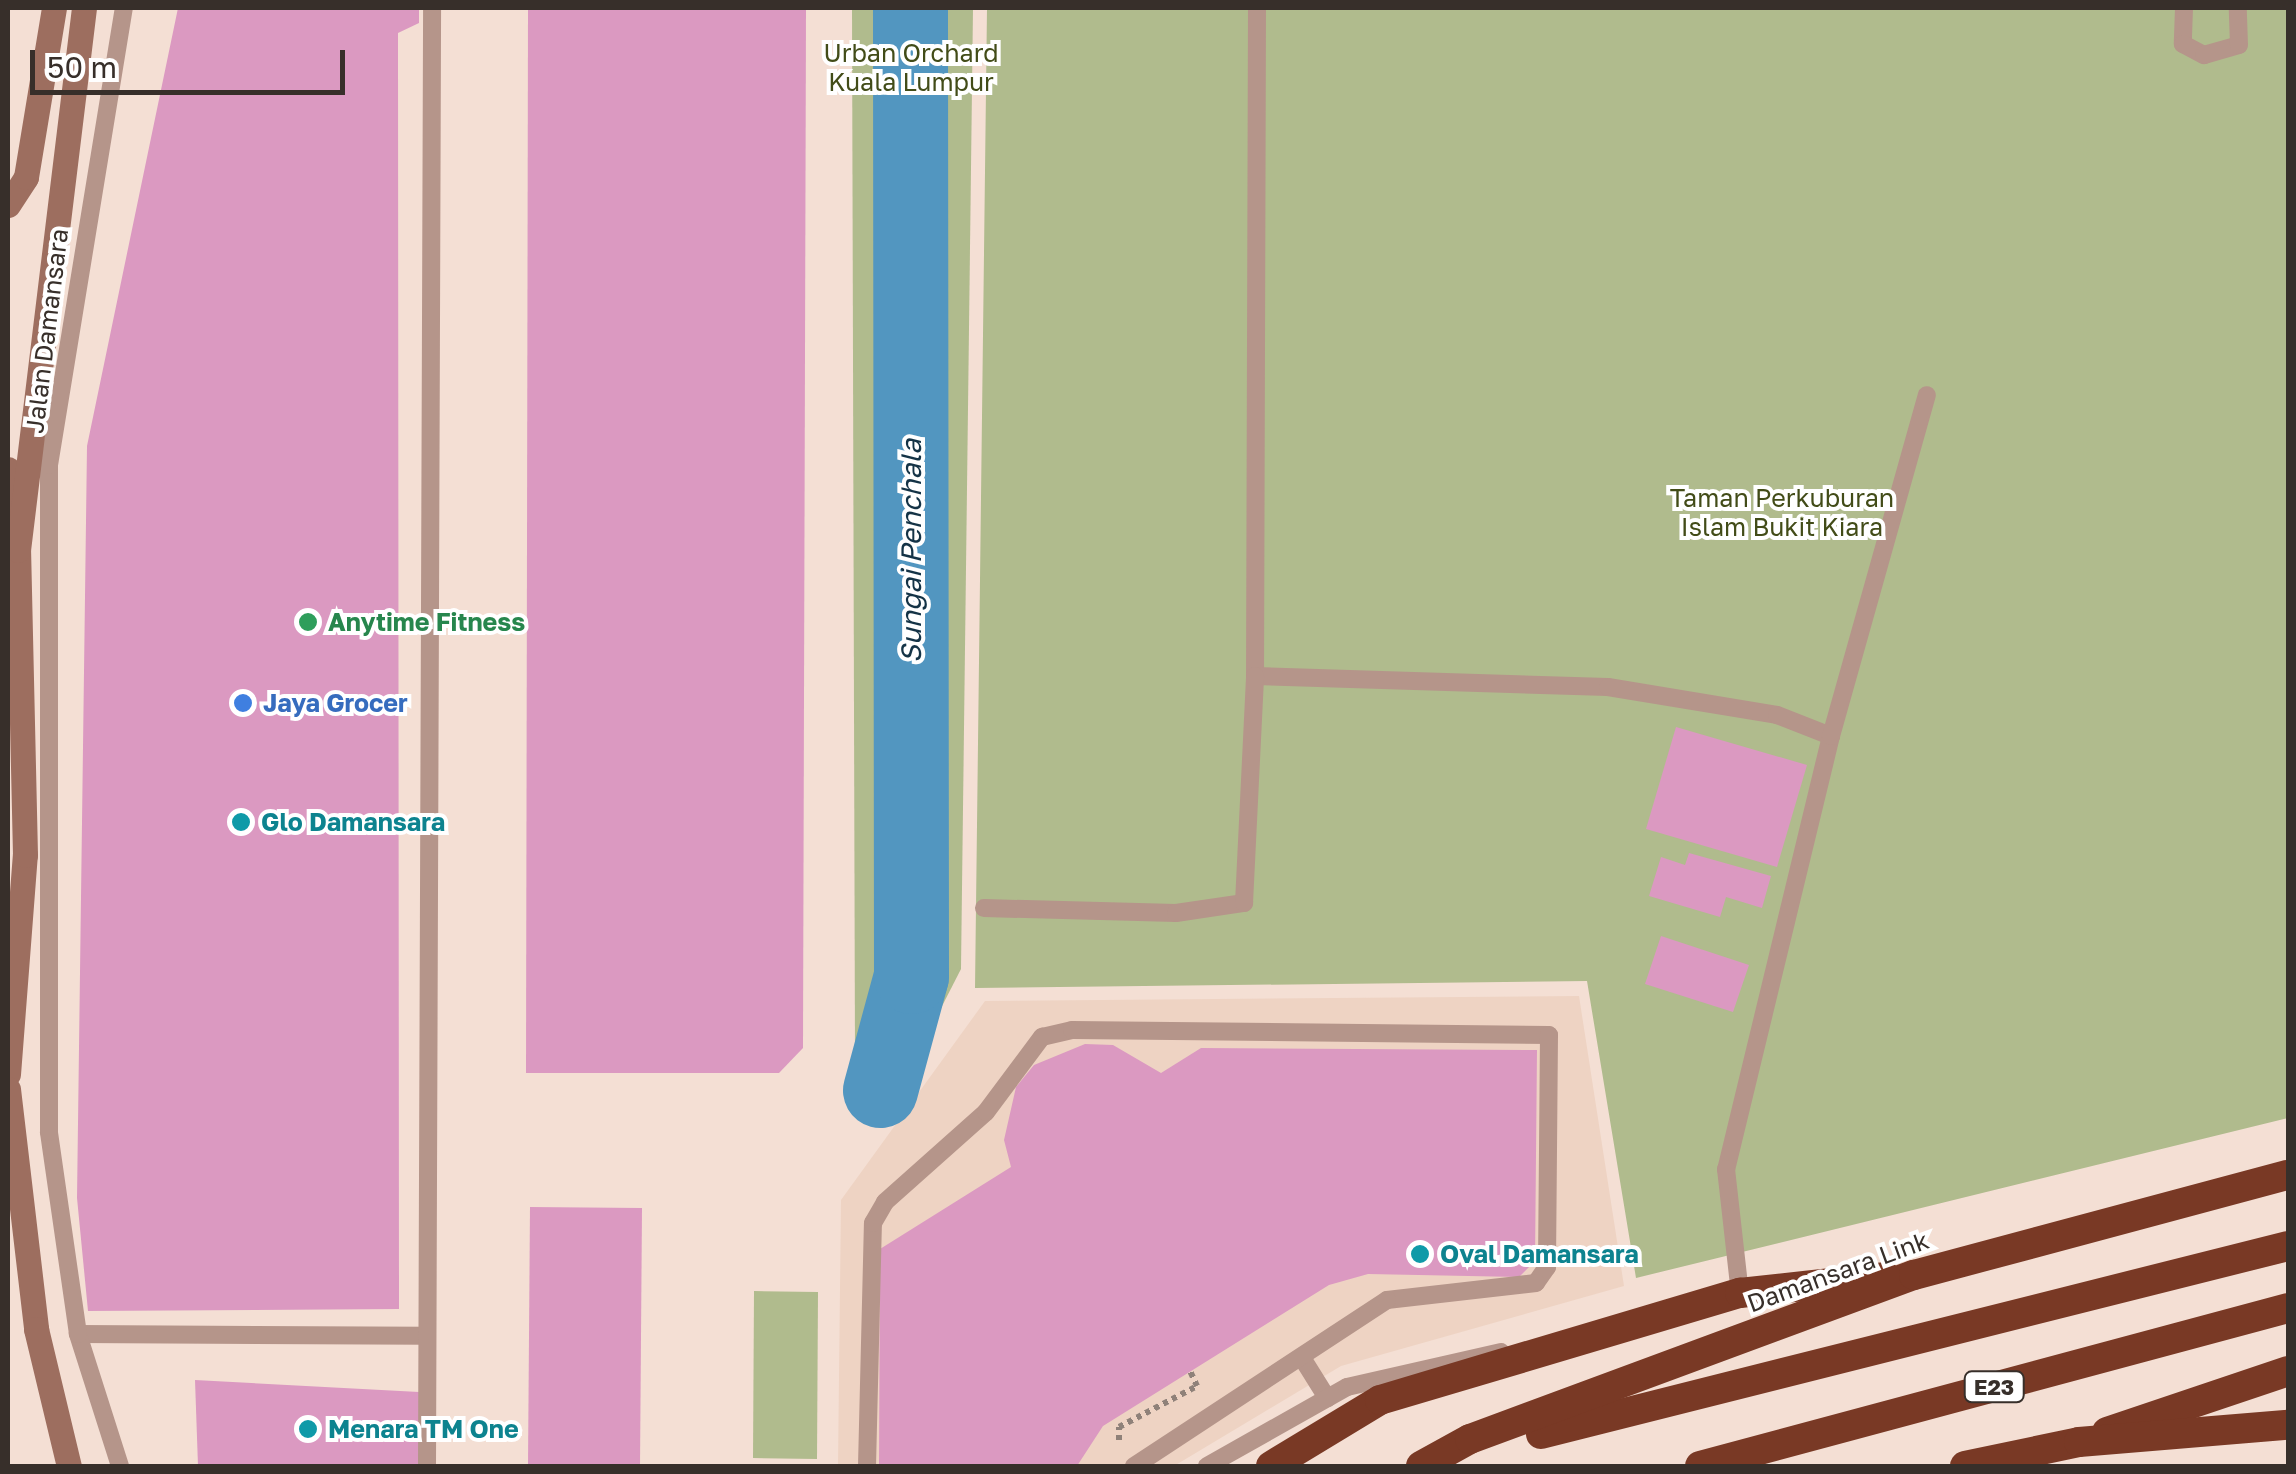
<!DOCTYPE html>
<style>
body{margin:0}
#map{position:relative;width:2296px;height:1474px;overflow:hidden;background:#f4dfd4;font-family:"Golos Text",sans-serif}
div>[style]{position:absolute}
.built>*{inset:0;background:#eed3c3}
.green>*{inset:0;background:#b0bb8d}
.river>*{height:75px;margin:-37.5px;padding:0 37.5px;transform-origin:37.5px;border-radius:37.5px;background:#5296c0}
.building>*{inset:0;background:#db99c1}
.path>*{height:6px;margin-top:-3px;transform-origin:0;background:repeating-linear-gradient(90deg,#8f8179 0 5px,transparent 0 10px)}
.lane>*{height:18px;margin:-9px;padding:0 9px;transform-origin:9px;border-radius:9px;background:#b5958a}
.secondary>*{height:25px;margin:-12.5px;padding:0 12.5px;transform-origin:12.5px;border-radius:12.5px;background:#9d6e5f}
.highway>*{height:30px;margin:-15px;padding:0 15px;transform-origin:15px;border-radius:15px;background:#793925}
.dots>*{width:28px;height:28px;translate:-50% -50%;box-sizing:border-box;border:5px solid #fff;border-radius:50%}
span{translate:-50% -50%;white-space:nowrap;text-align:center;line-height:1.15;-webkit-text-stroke:8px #fff;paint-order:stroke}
.shield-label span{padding:2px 8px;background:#fff;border:2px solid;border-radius:8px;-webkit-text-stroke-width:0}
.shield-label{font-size:22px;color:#372f2a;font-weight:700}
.park-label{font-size:25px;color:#424c18}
.street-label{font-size:25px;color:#372f2a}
.leisure-label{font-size:25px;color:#27864d;font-weight:700}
.left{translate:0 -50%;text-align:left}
.shop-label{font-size:25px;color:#366cbe;font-weight:700}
.culture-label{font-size:25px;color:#0d838f;font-weight:700}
.water-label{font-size:28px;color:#143346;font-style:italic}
.frame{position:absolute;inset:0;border:10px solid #372f2a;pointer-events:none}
.scale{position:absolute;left:30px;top:50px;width:315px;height:45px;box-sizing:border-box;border:5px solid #372f2a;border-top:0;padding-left:12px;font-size:30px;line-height:35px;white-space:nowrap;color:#372f2a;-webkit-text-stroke:8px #fff;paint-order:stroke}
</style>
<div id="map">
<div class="built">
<i style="clip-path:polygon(1579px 996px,1624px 1286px,1341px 1366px,1174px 1466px,838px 1466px,841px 1200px,985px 1001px)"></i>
</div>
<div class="green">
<i style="clip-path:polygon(852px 8px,973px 8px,961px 969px,916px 1057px,855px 1059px)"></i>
<i style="clip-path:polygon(987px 8px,2288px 8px,2288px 1118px,1636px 1278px,1587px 981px,975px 988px)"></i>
<i style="clip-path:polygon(754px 1291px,818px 1292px,817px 1459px,753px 1458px)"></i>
</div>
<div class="river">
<i style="left:880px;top:1090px;width:118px;rotate:-74.8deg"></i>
<i style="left:911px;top:976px;width:968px;rotate:-90.06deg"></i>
</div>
<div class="building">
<i style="clip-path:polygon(178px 8px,419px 8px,419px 23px,398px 33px,399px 1309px,88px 1311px,77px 1198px,87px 446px)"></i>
<i style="clip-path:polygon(528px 8px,806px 8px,803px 1048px,779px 1073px,526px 1073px)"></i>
<i style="clip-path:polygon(1676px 727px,1807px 765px,1777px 867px,1646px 829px)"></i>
<i style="clip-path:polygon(1689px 853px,1771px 876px,1762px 908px,1726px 897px,1720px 917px,1649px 896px,1661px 857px,1685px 865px)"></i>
<i style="clip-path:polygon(1661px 936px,1749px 965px,1733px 1012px,1645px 984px)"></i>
<i style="clip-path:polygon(1085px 1044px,1113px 1045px,1161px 1073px,1201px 1048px,1537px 1050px,1535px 1261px,1519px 1277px,1368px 1274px,1329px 1285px,1103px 1426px,1077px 1466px,879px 1466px,880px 1249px,1011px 1167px,1004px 1140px,1016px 1087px,1034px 1065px)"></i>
<i style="clip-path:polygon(530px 1207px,642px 1208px,640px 1466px,528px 1465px)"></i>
<i style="clip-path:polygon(195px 1380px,419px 1392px,419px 1466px,198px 1466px)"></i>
</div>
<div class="path">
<i style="left:1119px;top:1440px;width:13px;rotate:-90deg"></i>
<i style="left:1119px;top:1427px;width:88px;rotate:-27.7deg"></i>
<i style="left:1197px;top:1386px;width:17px;rotate:-115deg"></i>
</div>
<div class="lane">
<i style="left:1257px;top:8px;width:668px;rotate:90.17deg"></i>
<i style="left:1255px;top:676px;width:353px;rotate:1.8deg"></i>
<i style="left:1608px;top:687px;width:171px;rotate:9.4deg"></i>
<i style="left:1777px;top:715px;width:58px;rotate:21.3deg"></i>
<i style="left:1831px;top:736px;width:446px;rotate:103.6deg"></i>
<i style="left:1726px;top:1169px;width:125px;rotate:83.6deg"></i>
<i style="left:2184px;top:8px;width:36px;rotate:92deg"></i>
<i style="left:2183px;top:44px;width:24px;rotate:28deg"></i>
<i style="left:2204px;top:55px;width:36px;rotate:-16deg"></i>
<i style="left:2239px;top:45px;width:37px;rotate:-92deg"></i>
<i style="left:1831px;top:736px;width:354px;rotate:-74.3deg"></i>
<i style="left:984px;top:908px;width:192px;rotate:1.5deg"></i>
<i style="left:1176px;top:913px;width:69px;rotate:-8.4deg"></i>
<i style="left:1244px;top:903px;width:227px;rotate:-87.2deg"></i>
<i style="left:78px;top:1334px;width:348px;rotate:0.3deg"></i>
<i style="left:1304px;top:1361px;width:44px;rotate:58.1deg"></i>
<i style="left:120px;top:1466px;width:139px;rotate:-107.7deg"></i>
<i style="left:78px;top:1334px;width:204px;rotate:-98.2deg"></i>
<i style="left:49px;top:1132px;width:667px;rotate:-90deg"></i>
<i style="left:49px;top:465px;width:463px;rotate:-80.7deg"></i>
<i style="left:427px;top:1466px;width:1458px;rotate:-89.8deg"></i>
<i style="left:867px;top:1466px;width:243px;rotate:-88.6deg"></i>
<i style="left:873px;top:1223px;width:24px;rotate:-60deg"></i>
<i style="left:885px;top:1202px;width:135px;rotate:-41.7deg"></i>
<i style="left:986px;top:1112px;width:94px;rotate:-53.3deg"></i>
<i style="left:1042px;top:1037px;width:31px;rotate:-13deg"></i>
<i style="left:1072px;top:1030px;width:477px;rotate:0.6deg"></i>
<i style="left:1549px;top:1035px;width:232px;rotate:90.5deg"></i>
<i style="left:1547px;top:1267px;width:19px;rotate:125deg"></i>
<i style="left:1536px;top:1283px;width:150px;rotate:173.5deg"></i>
<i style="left:1387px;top:1300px;width:303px;rotate:146.7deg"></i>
<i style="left:1207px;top:1466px;width:161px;rotate:-29.4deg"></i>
<i style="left:1347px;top:1387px;width:158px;rotate:-12.8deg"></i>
</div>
<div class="secondary">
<i style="left:8px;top:205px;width:33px;rotate:-57deg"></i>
<i style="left:26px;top:177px;width:171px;rotate:-80.6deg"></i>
<i style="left:8px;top:469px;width:49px;rotate:83deg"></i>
<i style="left:8px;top:1074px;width:220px;rotate:-85.6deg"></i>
<i style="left:25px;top:855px;width:305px;rotate:-91.3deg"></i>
<i style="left:18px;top:550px;width:546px;rotate:-83.06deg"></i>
<i style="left:8px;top:1089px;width:242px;rotate:83.3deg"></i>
<i style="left:36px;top:1329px;width:141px;rotate:76.5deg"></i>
</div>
<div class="highway">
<i style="left:2107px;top:1432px;width:191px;rotate:-18.6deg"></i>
<i style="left:1541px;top:1434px;width:770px;rotate:-14.13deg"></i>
<i style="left:1271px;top:1466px;width:127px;rotate:-31.2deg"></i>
<i style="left:1380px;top:1400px;width:376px;rotate:-16.6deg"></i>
<i style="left:1740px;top:1293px;width:147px;rotate:-6.3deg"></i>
<i style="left:1421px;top:1466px;width:56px;rotate:-28.9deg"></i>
<i style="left:1470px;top:1439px;width:473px;rotate:-20.3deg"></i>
<i style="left:1914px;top:1275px;width:387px;rotate:-15deg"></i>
<i style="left:1700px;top:1466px;width:609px;rotate:-15.04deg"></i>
<i style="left:1965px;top:1466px;width:116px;rotate:-11.9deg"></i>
<i style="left:2079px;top:1442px;width:210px;rotate:-4.7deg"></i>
</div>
<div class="dots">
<i style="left:308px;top:622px;background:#2e9e5b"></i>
<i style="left:243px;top:703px;background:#3f7fe0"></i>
<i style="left:241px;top:822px;background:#0f9aa8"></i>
<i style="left:1420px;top:1254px;background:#0f9aa8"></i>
<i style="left:308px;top:1429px;background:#0f9aa8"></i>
</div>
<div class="shield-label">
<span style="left:1994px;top:1387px">E23</span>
</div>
<div class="park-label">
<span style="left:911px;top:68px">Urban Orchard<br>Kuala Lumpur</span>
<span style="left:1782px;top:513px">Taman Perkuburan<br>Islam Bukit Kiara</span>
</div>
<div class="street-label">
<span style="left:47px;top:331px;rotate:-83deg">Jalan Damansara</span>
<span style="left:1838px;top:1272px;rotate:-20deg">Damansara Link</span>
</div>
<div class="leisure-label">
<span class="left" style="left:328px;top:622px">Anytime Fitness</span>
</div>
<div class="shop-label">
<span class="left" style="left:263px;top:703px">Jaya Grocer</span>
</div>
<div class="culture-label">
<span class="left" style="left:261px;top:822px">Glo Damansara</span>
<span class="left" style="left:1440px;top:1254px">Oval Damansara</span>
<span class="left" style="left:328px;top:1429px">Menara TM One</span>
</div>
<div class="water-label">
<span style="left:911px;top:551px;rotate:-90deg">Sungai Penchala</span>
</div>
<div class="frame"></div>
<div class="scale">50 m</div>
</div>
